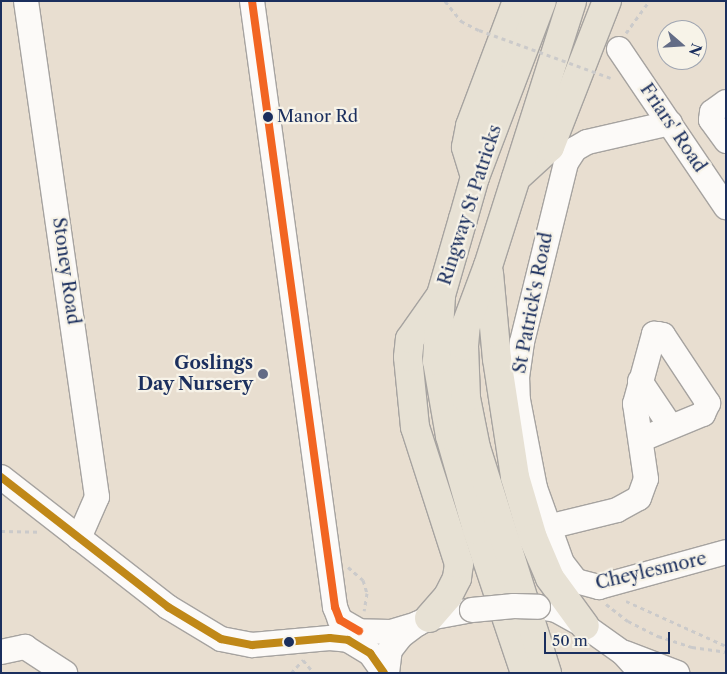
<!DOCTYPE html>
<style>
body{margin:0}
#map{position:relative;width:727px;height:674px;overflow:hidden;background:#e8ded0;font-family:"Libre Caslon Text",serif}
div>[style]{position:absolute}
.path>*{height:3px;margin-top:-1.5px;transform-origin:0;background:repeating-linear-gradient(90deg,#cbcaca 0 4px,transparent 0 8px)}
.roads{filter:drop-shadow(1px 0 #a6a3a0) drop-shadow(-1px 0 #a6a3a0) drop-shadow(0 1px #a6a3a0) drop-shadow(0 -1px #a6a3a0)}
.minor>*{height:24px;margin:-12px;padding:0 12px;transform-origin:12px;border-radius:12px;background:#fcfaf8}
.highway>*{height:28px;margin:-14px;padding:0 14px;transform-origin:14px;border-radius:14px;background:#e7e1d4}
.path-bridge>*{height:3px;margin-top:-1.5px;transform-origin:0;background:repeating-linear-gradient(90deg,#cbcaca 0 4px,transparent 0 8px)}
.bridges{filter:drop-shadow(1px 0 #a6a3a0) drop-shadow(-1px 0 #a6a3a0) drop-shadow(0 1px #a6a3a0) drop-shadow(0 -1px #a6a3a0)}
.minor-bridge>*{height:24px;margin:-12px;padding:0 12px;transform-origin:12px;border-radius:12px;background:#fcfaf8}
.bus-1>*{height:8px;margin:-4px;padding:0 4px;transform-origin:4px;border-radius:4px;background:#f26522}
.bus-2>*{height:8px;margin:-4px;padding:0 4px;transform-origin:4px;border-radius:4px;background:#c08818}
.dots>*{width:14px;height:14px;translate:-50% -50%;box-sizing:border-box;border:2px solid #f7f3e8;border-radius:50%}
span{translate:-50% -50%;white-space:nowrap;text-align:center;line-height:1.15;-webkit-text-stroke:4.5px #f7f3e8;paint-order:stroke}
.bus-label{font-size:17px;color:#1b2f5e}
.left{translate:0 -50%;text-align:left}
.street-label{font-size:18px;color:#1b2f5e}
.poi-label{font-size:18px;color:#1b2f5e;font-weight:700}
.right{translate:-100% -50%;text-align:right}
.frame{position:absolute;inset:0;border:2px solid #1b2f5e;pointer-events:none}
.north{position:absolute;left:657px;top:20px;width:50px;height:50px;box-sizing:border-box;background:#f7f3e8;border:1px solid #9fa5b1;border-radius:50%;rotate:109deg;font-size:14px;font-weight:700;line-height:20px;text-align:center;color:#1b2f5e}
.north::after{content:'';display:block;margin:auto;width:18px;height:22px;background:#636c86;clip-path:polygon(50% 0,100% 100%,50% 72%,0 100%)}
.scale{position:absolute;left:544px;top:632px;width:126px;height:22px;box-sizing:border-box;border:2px solid #1b2f5e;border-top:0;padding-left:6px;font-size:15px;line-height:18px;white-space:nowrap;color:#1b2f5e;-webkit-text-stroke:4px #f7f3e8;paint-order:stroke}
</style>
<div id="map">
<div class="path">
<i style="left:445px;top:1px;width:26px;rotate:51deg"></i>
<i style="left:461px;top:21px;width:20px;rotate:27deg"></i>
<i style="left:626px;top:33px;width:39px;rotate:-54deg"></i>
<i style="left:1px;top:531px;width:39px;rotate:1deg"></i>
<i style="left:348px;top:567px;width:20px;rotate:41deg"></i>
<i style="left:363px;top:580px;width:14px;rotate:73deg"></i>
<i style="left:367px;top:593px;width:18px;rotate:99deg"></i>
<i style="left:626px;top:601px;width:110px;rotate:24.2deg"></i>
<i style="left:606px;top:604px;width:28px;rotate:38deg"></i>
<i style="left:628px;top:621px;width:34px;rotate:27deg"></i>
<i style="left:658px;top:636px;width:36px;rotate:18deg"></i>
<i style="left:692px;top:647px;width:34px;rotate:8deg"></i>
<i style="left:303px;top:660px;width:17px;rotate:50deg"></i>
<i style="left:291px;top:673px;width:18px;rotate:-47deg"></i>
</div>
<div class="roads">
<div class="minor">
<i style="left:26px;top:1px;width:501px;rotate:81.85deg"></i>
<i style="left:97px;top:497px;width:45px;rotate:113.7deg"></i>
<i style="left:252px;top:1px;width:612px;rotate:82.2deg"></i>
<i style="left:335px;top:607px;width:14px;rotate:69deg"></i>
<i style="left:340px;top:620px;width:22px;rotate:30deg"></i>
<i style="left:619px;top:49px;width:191px;rotate:55.9deg"></i>
<i style="left:726px;top:102px;width:17px;rotate:144deg"></i>
<i style="left:712px;top:112px;width:8px;rotate:97deg"></i>
<i style="left:711px;top:120px;width:26px;rotate:54deg"></i>
<i style="left:670px;top:123px;width:85px;rotate:167.1deg"></i>
<i style="left:587px;top:142px;width:14px;rotate:150deg"></i>
<i style="left:575px;top:149px;width:17px;rotate:123deg"></i>
<i style="left:566px;top:163px;width:184px;rotate:103.8deg"></i>
<i style="left:522px;top:342px;width:34px;rotate:98deg"></i>
<i style="left:517px;top:376px;width:24px;rotate:88deg"></i>
<i style="left:518px;top:400px;width:90px;rotate:79.1deg"></i>
<i style="left:535px;top:488px;width:80px;rotate:70.2deg"></i>
<i style="left:562px;top:563px;width:23px;rotate:52deg"></i>
<i style="left:576px;top:581px;width:24px;rotate:15deg"></i>
<i style="left:599px;top:587px;width:132px;rotate:-15.4deg"></i>
<i style="left:640px;top:381px;width:55px;rotate:56deg"></i>
<i style="left:1px;top:477px;width:212px;rotate:37.9deg"></i>
<i style="left:168px;top:607px;width:62px;rotate:31.1deg"></i>
<i style="left:221px;top:639px;width:32px;rotate:11deg"></i>
<i style="left:252px;top:645px;width:78px;rotate:-5.1deg"></i>
<i style="left:330px;top:638px;width:18px;rotate:6deg"></i>
<i style="left:348px;top:640px;width:26px;rotate:31deg"></i>
<i style="left:370px;top:653px;width:24px;rotate:55deg"></i>
<i style="left:548px;top:527px;width:71px;rotate:-13.8deg"></i>
<i style="left:617px;top:510px;width:25px;rotate:-29deg"></i>
<i style="left:639px;top:498px;width:20px;rotate:-70deg"></i>
<i style="left:646px;top:479px;width:76px;rotate:-98.3deg"></i>
<i style="left:635px;top:404px;width:73px;rotate:-74.8deg"></i>
<i style="left:654px;top:334px;width:4px"></i>
<i style="left:658px;top:334px;width:5px;rotate:11deg"></i>
<i style="left:663px;top:335px;width:82px;rotate:56.5deg"></i>
<i style="left:708px;top:403px;width:12px;rotate:114deg"></i>
<i style="left:703px;top:414px;width:66px;rotate:157.7deg"></i>
<i style="left:538px;top:607px;width:18px;rotate:9deg"></i>
<i style="left:556px;top:610px;width:33px;rotate:29deg"></i>
<i style="left:585px;top:626px;width:47px;rotate:35.4deg"></i>
<i style="left:623px;top:653px;width:27px;rotate:48deg"></i>
<i style="left:343px;top:631px;width:48px;rotate:1.2deg"></i>
<i style="left:391px;top:632px;width:27px;rotate:-17deg"></i>
<i style="left:1px;top:652px;width:25px;rotate:-12deg"></i>
<i style="left:25px;top:647px;width:48px;rotate:33deg"></i>
<i style="left:625px;top:653px;width:56px;rotate:21deg"></i>
<i style="left:387px;top:673px;width:23px;rotate:-83deg"></i>
<i style="left:390px;top:650px;width:18px;rotate:-52deg"></i>
<i style="left:401px;top:636px;width:20px;rotate:-37deg"></i>
<i style="left:417px;top:624px;width:13px;rotate:-27deg"></i>
<i style="left:429px;top:618px;width:44px;rotate:-10.5deg"></i>
</div>
<div class="highway">
<i style="left:475px;top:177px;width:31px;rotate:-107deg"></i>
<i style="left:466px;top:147px;width:21px;rotate:-79deg"></i>
<i style="left:470px;top:126px;width:134px;rotate:-69.4deg"></i>
<i style="left:516px;top:178px;width:46px;rotate:-42.4deg"></i>
<i style="left:550px;top:147px;width:157px;rotate:-68.7deg"></i>
<i style="left:489px;top:273px;width:86px;rotate:84.7deg"></i>
<i style="left:497px;top:359px;width:119px;rotate:81.3deg"></i>
<i style="left:515px;top:477px;width:64px;rotate:73.6deg"></i>
<i style="left:533px;top:538px;width:43px;rotate:67deg"></i>
<i style="left:550px;top:578px;width:59px;rotate:53.9deg"></i>
<i style="left:429px;top:618px;width:29px;rotate:-49deg"></i>
<i style="left:448px;top:596px;width:20px;rotate:-63deg"></i>
<i style="left:457px;top:578px;width:14px;rotate:-82deg"></i>
<i style="left:459px;top:564px;width:144px;rotate:-107.8deg"></i>
<i style="left:415px;top:427px;width:70px;rotate:-95.7deg"></i>
<i style="left:408px;top:357px;width:18px;rotate:-84deg"></i>
<i style="left:410px;top:339px;width:54px;rotate:-54.8deg"></i>
<i style="left:525px;top:673px;width:151px;rotate:-108.6deg"></i>
<i style="left:477px;top:530px;width:98px;rotate:-106deg"></i>
<i style="left:450px;top:436px;width:76px;rotate:-99.8deg"></i>
<i style="left:437px;top:361px;width:66px;rotate:-86.5deg"></i>
<i style="left:441px;top:295px;width:79px;rotate:-73.9deg"></i>
<i style="left:463px;top:219px;width:44px;rotate:-74.1deg"></i>
<i style="left:475px;top:177px;width:188px;rotate:-69.2deg"></i>
<i style="left:547px;top:673px;width:236px;rotate:-107.5deg"></i>
<i style="left:476px;top:448px;width:51px;rotate:-101.3deg"></i>
<i style="left:466px;top:398px;width:52px;rotate:-92.2deg"></i>
<i style="left:464px;top:346px;width:21px;rotate:-85deg"></i>
<i style="left:466px;top:325px;width:63px;rotate:-69.6deg"></i>
<i style="left:488px;top:266px;width:278px;rotate:-72.4deg"></i>
</div>
</div>
<div class="path-bridge">
<i style="left:479px;top:30px;width:140px;rotate:20deg"></i>
</div>
<div class="bridges">
<div class="minor-bridge">
<i style="left:472px;top:610px;width:42px;rotate:-5.4deg"></i>
<i style="left:514px;top:606px;width:24px;rotate:2deg"></i>
</div>
</div>
<div class="bus-1">
<i style="left:252px;top:1px;width:612px;rotate:82.2deg"></i>
<i style="left:335px;top:607px;width:14px;rotate:69deg"></i>
<i style="left:340px;top:620px;width:22px;rotate:30deg"></i>
</div>
<div class="bus-2">
<i style="left:1px;top:477px;width:212px;rotate:37.9deg"></i>
<i style="left:168px;top:607px;width:62px;rotate:31.1deg"></i>
<i style="left:221px;top:639px;width:32px;rotate:11deg"></i>
<i style="left:252px;top:645px;width:78px;rotate:-5.1deg"></i>
<i style="left:330px;top:638px;width:18px;rotate:6deg"></i>
<i style="left:348px;top:640px;width:26px;rotate:31deg"></i>
<i style="left:370px;top:653px;width:24px;rotate:55deg"></i>
</div>
<div class="dots">
<i style="left:268px;top:117px;background:#1b2f5e"></i>
<i style="left:263px;top:374px;background:#636c86"></i>
<i style="left:289px;top:642px;background:#1b2f5e"></i>
</div>
<div class="bus-label">
<span class="left" style="left:277px;top:117px">Manor Rd</span>
</div>
<div class="street-label">
<span style="left:673px;top:128px;rotate:56deg">Friars' Road</span>
<span style="left:470px;top:205px;rotate:-72deg">Ringway St Patricks</span>
<span style="left:66px;top:271px;rotate:82deg">Stoney Road</span>
<span style="left:533px;top:303px;rotate:-79deg">St Patrick's Road</span>
<span style="left:651px;top:571px;rotate:-13deg">Cheylesmore</span>
</div>
<div class="poi-label">
<span class="right" style="left:253px;top:374px">Goslings<br>Day Nursery</span>
</div>
<div class="frame"></div>
<div class="north">N</div>
<div class="scale">50 m</div>
</div>
